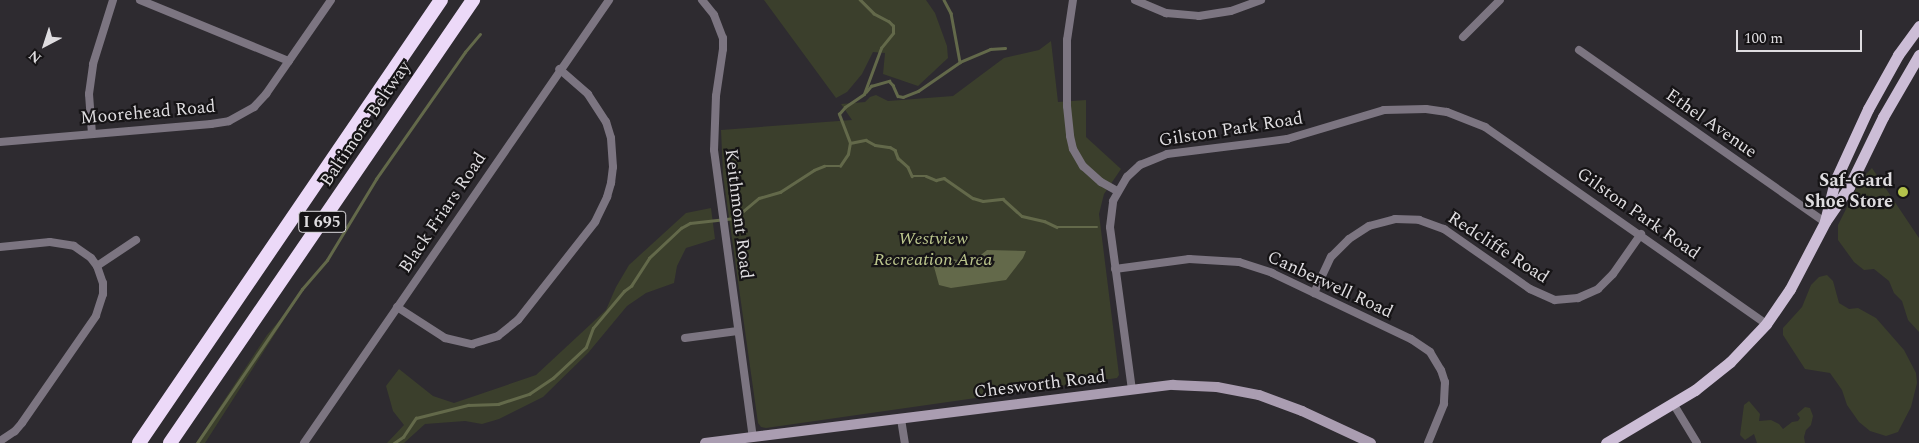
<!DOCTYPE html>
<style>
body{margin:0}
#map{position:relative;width:1919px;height:443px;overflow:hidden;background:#2e2b30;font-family:Spectral,serif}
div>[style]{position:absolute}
.green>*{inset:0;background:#3b3f2c}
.water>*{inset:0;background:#63694a}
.stream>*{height:2.5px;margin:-1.25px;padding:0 1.25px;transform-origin:1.25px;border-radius:1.25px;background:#63694a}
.street>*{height:8px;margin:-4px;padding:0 4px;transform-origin:4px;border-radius:4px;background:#7c7581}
.secondary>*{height:10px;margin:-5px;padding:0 5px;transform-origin:5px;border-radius:5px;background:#aa9db1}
.primary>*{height:11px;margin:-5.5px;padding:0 5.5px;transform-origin:5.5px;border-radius:5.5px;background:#ccbdd6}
.highway>*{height:14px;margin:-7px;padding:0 7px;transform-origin:7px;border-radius:7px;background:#ecd9f8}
.dots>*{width:14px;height:14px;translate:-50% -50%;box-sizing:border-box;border:2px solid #161416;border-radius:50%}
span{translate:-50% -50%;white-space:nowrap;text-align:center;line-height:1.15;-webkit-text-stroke:4.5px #161416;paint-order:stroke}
.shield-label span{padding:1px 4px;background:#161416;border:1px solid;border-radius:4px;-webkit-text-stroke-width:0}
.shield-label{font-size:16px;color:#dfdde0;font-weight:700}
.street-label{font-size:18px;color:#dfdde0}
.poi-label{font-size:18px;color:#dfdde0;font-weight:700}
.right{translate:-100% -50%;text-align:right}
.park-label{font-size:18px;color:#bdc78e;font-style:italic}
.north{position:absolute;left:20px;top:20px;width:50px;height:50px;-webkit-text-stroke:4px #161416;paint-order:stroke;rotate:220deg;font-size:14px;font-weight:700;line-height:20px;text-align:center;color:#dfdde0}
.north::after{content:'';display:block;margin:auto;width:18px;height:22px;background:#dfdde0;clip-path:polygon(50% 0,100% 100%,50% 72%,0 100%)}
.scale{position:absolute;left:1736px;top:30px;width:126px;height:22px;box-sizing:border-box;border:2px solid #dfdde0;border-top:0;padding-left:6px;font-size:15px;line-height:18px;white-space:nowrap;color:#dfdde0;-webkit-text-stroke:4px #161416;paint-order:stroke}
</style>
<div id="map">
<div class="green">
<i style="clip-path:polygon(764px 0,926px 0,935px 13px,947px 46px,948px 58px,918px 86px,883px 74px,885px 53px,873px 52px,862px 74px,847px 92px,836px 98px)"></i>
<i style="clip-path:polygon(1051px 41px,1058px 102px,1086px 100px,1086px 137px,1121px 169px,1104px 194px,1099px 214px,1119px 375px,1117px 378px,766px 428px,761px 427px,758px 423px,723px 175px,721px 130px,852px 120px,841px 104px,865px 102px,870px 97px,876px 95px,888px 101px,953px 96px,1004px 58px,1039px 50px)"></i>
<i style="clip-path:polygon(1872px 168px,1919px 238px,1919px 332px,1908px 320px,1902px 301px,1894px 293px,1889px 281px,1874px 269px,1864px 270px,1854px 262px,1838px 240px,1838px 225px,1861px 179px)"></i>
<i style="clip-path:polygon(711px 208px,715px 239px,686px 248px,677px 266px,674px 283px,646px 293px,627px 306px,588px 353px,543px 397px,499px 419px,482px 424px,465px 421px,425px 424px,404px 443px,387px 443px,404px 425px,393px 411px,386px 386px,399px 369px,433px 396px,454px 403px,536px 375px,606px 310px,616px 287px,629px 265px,686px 213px)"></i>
<i style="clip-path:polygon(1827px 275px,1833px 281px,1839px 303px,1849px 309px,1858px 308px,1876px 318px,1904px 350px,1916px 373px,1917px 383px,1911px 407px,1898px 432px,1886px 436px,1870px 431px,1859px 422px,1847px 405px,1842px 390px,1830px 373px,1805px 369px,1783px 335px,1783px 328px,1802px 307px,1811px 285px,1819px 277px)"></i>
<i style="clip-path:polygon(296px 301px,205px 443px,196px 443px,267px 335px)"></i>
<i style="clip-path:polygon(1749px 401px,1760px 414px,1759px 421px,1771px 420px,1779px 424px,1783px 429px,1792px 422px,1798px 421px,1800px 418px,1797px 414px,1805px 407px,1810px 408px,1813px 416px,1811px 425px,1806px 430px,1804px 437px,1805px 443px,1757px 443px,1754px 434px,1745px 440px,1740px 435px,1744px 405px)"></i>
</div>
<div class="water">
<i style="clip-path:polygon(987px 250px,1026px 251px,1023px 258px,1006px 280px,951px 288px,939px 285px,931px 256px,972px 262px)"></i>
</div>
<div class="stream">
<i style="left:944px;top:0;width:15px;rotate:62deg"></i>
<i style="left:951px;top:13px;width:50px;rotate:79.6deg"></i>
<i style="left:866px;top:92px;width:8px;rotate:-50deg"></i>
<i style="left:871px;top:86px;width:19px;rotate:-16deg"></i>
<i style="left:889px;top:81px;width:6px;rotate:45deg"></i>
<i style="left:893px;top:85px;width:12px;rotate:66deg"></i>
<i style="left:898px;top:96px;width:5px;rotate:11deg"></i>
<i style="left:903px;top:97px;width:16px;rotate:-22deg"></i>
<i style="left:918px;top:91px;width:51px;rotate:-34.6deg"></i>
<i style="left:960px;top:62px;width:33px;rotate:-23deg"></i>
<i style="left:990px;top:49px;width:15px;rotate:-4deg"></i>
<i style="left:850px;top:143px;width:16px;rotate:-11deg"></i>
<i style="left:866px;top:140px;width:10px;rotate:29deg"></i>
<i style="left:875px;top:145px;width:15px;rotate:8deg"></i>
<i style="left:890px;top:147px;width:6px;rotate:31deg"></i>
<i style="left:895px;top:150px;width:9px;rotate:69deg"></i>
<i style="left:898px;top:158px;width:13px;rotate:42deg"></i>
<i style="left:908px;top:167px;width:10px;rotate:66deg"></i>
<i style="left:912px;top:176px;width:14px"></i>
<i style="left:926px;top:176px;width:11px;rotate:22deg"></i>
<i style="left:936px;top:180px;width:8px;rotate:-14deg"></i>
<i style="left:944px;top:178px;width:35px;rotate:35deg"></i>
<i style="left:973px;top:198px;width:10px;rotate:17deg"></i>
<i style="left:983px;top:201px;width:20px;rotate:-6deg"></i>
<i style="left:1003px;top:199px;width:25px;rotate:42deg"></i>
<i style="left:1022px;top:216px;width:23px;rotate:13deg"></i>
<i style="left:1044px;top:221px;width:14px;rotate:25deg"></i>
<i style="left:1057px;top:227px;width:40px"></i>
<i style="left:197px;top:443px;width:186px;rotate:-55.7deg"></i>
<i style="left:302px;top:289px;width:38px;rotate:-49deg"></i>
<i style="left:327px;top:260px;width:95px;rotate:-58.8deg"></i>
<i style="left:376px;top:179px;width:155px;rotate:-55deg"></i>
<i style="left:465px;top:52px;width:23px;rotate:-50deg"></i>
<i style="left:394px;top:443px;width:11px;rotate:-34deg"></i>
<i style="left:403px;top:437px;width:23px;rotate:-56deg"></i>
<i style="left:416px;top:418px;width:54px;rotate:-14deg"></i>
<i style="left:468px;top:405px;width:30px;rotate:-2deg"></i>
<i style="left:498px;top:404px;width:33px;rotate:-18deg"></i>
<i style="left:529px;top:394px;width:29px;rotate:-34deg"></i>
<i style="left:553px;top:378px;width:45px;rotate:-43.2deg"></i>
<i style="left:586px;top:347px;width:20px;rotate:-70deg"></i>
<i style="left:593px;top:328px;width:48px;rotate:-50deg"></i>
<i style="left:624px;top:291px;width:9px;rotate:-36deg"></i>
<i style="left:631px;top:286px;width:33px;rotate:-57deg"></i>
<i style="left:649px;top:258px;width:44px;rotate:-43.2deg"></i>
<i style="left:681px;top:228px;width:10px;rotate:-29deg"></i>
<i style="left:690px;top:223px;width:45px;rotate:-6.3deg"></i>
<i style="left:735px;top:218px;width:31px;rotate:-40deg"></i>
<i style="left:759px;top:198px;width:22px;rotate:-16deg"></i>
<i style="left:780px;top:192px;width:40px;rotate:-32.9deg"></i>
<i style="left:814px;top:170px;width:11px;rotate:-22deg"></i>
<i style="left:824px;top:166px;width:16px"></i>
<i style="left:840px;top:166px;width:14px;rotate:-56deg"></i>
<i style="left:848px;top:154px;width:11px;rotate:-80deg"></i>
<i style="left:850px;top:143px;width:31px;rotate:-111deg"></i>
<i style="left:839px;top:114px;width:9px;rotate:-49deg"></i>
<i style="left:845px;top:107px;width:23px;rotate:-34deg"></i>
<i style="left:864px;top:94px;width:49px;rotate:-69.7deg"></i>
<i style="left:881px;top:48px;width:19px;rotate:-51deg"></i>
<i style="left:893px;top:33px;width:7px;rotate:-90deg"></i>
<i style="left:893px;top:26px;width:6px;rotate:-135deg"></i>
<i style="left:889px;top:22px;width:17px;rotate:-152deg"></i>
<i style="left:874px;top:14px;width:20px;rotate:-135deg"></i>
</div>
<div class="street">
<i style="left:140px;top:0;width:161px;rotate:22.3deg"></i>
<i style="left:702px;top:0;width:19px;rotate:51deg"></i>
<i style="left:714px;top:15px;width:25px;rotate:69deg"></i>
<i style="left:723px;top:38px;width:11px;rotate:90deg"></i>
<i style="left:723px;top:49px;width:48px;rotate:98.5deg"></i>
<i style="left:716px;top:96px;width:54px;rotate:92.1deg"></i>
<i style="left:714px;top:150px;width:290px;rotate:82.3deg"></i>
<i style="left:1073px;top:0;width:40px;rotate:98.5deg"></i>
<i style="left:1067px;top:40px;width:66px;rotate:90deg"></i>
<i style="left:1067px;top:106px;width:30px;rotate:84deg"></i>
<i style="left:1070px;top:136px;width:13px;rotate:77deg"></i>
<i style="left:1073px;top:149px;width:20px;rotate:60deg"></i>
<i style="left:1083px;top:166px;width:24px;rotate:42deg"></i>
<i style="left:1101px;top:182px;width:18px;rotate:29deg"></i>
<i style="left:1135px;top:0;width:34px;rotate:23deg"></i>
<i style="left:1166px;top:13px;width:33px;rotate:5deg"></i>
<i style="left:1199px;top:16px;width:32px;rotate:-9deg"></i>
<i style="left:1231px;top:11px;width:32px;rotate:-20deg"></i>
<i style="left:1463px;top:37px;width:52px;rotate:-45deg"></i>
<i style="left:1579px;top:50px;width:300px;rotate:35deg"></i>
<i style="left:92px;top:134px;width:40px;rotate:-94.3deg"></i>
<i style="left:89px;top:94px;width:30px;rotate:-82deg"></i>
<i style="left:93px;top:64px;width:67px;rotate:-72.6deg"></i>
<i style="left:0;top:142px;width:212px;rotate:-4.9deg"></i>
<i style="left:211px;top:124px;width:18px;rotate:-9deg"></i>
<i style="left:229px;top:121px;width:29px;rotate:-29deg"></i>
<i style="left:254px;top:107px;width:18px;rotate:-47deg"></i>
<i style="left:266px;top:94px;width:114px;rotate:-55.3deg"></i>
<i style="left:0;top:247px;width:50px;rotate:-5.7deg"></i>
<i style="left:50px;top:242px;width:24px;rotate:9deg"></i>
<i style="left:74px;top:246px;width:21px;rotate:35deg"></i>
<i style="left:91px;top:258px;width:10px;rotate:53deg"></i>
<i style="left:97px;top:266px;width:18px;rotate:71deg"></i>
<i style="left:103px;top:283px;width:11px;rotate:90deg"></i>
<i style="left:103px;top:294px;width:23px;rotate:108deg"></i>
<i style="left:96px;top:316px;width:130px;rotate:124.7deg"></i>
<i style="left:22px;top:423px;width:11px;rotate:131deg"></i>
<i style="left:15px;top:431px;width:18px;rotate:146deg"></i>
<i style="left:97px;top:266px;width:47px;rotate:-33.7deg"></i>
<i style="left:1115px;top:269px;width:75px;rotate:-7.7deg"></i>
<i style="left:1189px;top:259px;width:50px;rotate:3.4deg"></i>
<i style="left:1239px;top:262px;width:35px;rotate:18deg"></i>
<i style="left:1272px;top:273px;width:154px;rotate:25.4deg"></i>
<i style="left:1411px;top:339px;width:23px;rotate:34deg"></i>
<i style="left:1430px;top:352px;width:21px;rotate:59deg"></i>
<i style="left:1441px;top:370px;width:13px;rotate:72deg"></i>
<i style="left:1445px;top:382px;width:22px;rotate:93deg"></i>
<i style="left:1444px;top:404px;width:42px;rotate:112.3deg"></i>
<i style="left:1314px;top:293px;width:40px;rotate:-65deg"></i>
<i style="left:1331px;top:257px;width:25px;rotate:-45deg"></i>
<i style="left:1349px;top:239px;width:24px;rotate:-33deg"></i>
<i style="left:1369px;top:226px;width:27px;rotate:-15deg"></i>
<i style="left:1395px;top:219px;width:24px;rotate:2deg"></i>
<i style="left:1419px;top:220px;width:27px;rotate:20deg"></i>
<i style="left:1444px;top:229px;width:105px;rotate:34.9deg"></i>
<i style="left:1530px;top:289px;width:27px;rotate:24deg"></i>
<i style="left:1555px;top:300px;width:23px;rotate:-5deg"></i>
<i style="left:1578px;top:298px;width:22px;rotate:-24deg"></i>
<i style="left:1598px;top:289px;width:21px;rotate:-45deg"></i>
<i style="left:1613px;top:274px;width:49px;rotate:-55deg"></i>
<i style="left:397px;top:307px;width:57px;rotate:32.9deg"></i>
<i style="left:445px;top:338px;width:28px;rotate:13deg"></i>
<i style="left:472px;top:344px;width:27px;rotate:-17deg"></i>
<i style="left:498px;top:336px;width:26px;rotate:-39deg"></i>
<i style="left:518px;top:320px;width:125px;rotate:-51.8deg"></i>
<i style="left:595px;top:222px;width:28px;rotate:-64deg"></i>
<i style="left:607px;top:197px;width:15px;rotate:-74deg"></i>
<i style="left:611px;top:183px;width:16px;rotate:-83deg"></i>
<i style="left:613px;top:167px;width:29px;rotate:-94deg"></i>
<i style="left:611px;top:138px;width:17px;rotate:-107deg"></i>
<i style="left:606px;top:122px;width:33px;rotate:-123deg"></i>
<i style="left:588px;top:94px;width:38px;rotate:-139deg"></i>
<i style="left:685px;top:338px;width:53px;rotate:-7.5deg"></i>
<i style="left:1132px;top:390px;width:164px;rotate:-97.7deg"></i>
<i style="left:1110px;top:227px;width:26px;rotate:-83deg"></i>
<i style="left:1113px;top:201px;width:28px;rotate:-60deg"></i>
<i style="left:1127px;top:177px;width:18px;rotate:-43deg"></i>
<i style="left:1140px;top:165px;width:29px;rotate:-22deg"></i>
<i style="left:1167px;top:154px;width:121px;rotate:-7.1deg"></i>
<i style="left:1287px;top:139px;width:101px;rotate:-16.6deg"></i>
<i style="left:1384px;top:110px;width:42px;rotate:-1.4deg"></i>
<i style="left:1426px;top:109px;width:21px;rotate:8deg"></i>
<i style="left:1447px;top:112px;width:41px;rotate:21.5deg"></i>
<i style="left:1485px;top:127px;width:343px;rotate:35deg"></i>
<i style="left:1674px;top:405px;width:44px;rotate:58.8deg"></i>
<i style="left:901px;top:419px;width:24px;rotate:81deg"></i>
<i style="left:304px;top:443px;width:538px;rotate:-55.45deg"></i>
</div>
<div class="secondary">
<i style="left:705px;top:443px;width:472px;rotate:-7.1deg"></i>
<i style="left:1173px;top:385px;width:44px;rotate:2.6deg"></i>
<i style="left:1217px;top:387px;width:43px;rotate:10.8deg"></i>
<i style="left:1259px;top:395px;width:46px;rotate:20.4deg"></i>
<i style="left:1302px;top:411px;width:76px;rotate:24.9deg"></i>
</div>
<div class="primary">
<i style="left:1825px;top:221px;width:41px;rotate:-76deg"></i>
<i style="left:1835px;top:181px;width:79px;rotate:-65.4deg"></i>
<i style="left:1868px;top:109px;width:62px;rotate:-60.9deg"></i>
<i style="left:1898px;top:55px;width:36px;rotate:-54deg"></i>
<i style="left:1606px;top:443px;width:104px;rotate:-30.8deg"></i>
<i style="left:1695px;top:390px;width:45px;rotate:-38.7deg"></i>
<i style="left:1730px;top:362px;width:52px;rotate:-46.5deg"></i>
<i style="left:1766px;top:324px;width:42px;rotate:-55.6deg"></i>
<i style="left:1790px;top:289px;width:76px;rotate:-62.4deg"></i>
<i style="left:1825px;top:222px;width:42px;rotate:-55.6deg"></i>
<i style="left:1849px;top:187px;width:78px;rotate:-64.1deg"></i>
<i style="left:1883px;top:117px;width:72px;rotate:-59.9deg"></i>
</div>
<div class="highway">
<i style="left:139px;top:443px;width:536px;rotate:-55.72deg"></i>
<i style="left:170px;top:443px;width:537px;rotate:-55.63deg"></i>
</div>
<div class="dots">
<i style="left:1903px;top:192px;background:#b3c24b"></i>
</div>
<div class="shield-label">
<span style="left:322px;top:222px">I 695</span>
</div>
<div class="street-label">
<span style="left:148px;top:113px;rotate:-5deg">Moorehead Road</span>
<span style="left:366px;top:124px;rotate:-56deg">Baltimore Beltway</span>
<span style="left:1711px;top:124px;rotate:35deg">Ethel Avenue</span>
<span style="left:1231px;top:130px;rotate:-9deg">Gilston Park Road</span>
<span style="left:443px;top:213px;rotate:-56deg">Black Friars Road</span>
<span style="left:738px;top:214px;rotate:83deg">Keithmont Road</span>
<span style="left:1638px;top:214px;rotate:35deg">Gilston Park Road</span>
<span style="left:1498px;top:248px;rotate:33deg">Redcliffe Road</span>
<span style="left:1330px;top:285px;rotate:25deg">Canberwell Road</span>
<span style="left:1040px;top:385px;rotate:-7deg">Chesworth Road</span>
</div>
<div class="poi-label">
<span class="right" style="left:1893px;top:192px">Saf-Gard<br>Shoe Store</span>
</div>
<div class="park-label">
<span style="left:933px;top:250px">Westview<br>Recreation Area</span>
</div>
<div class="north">N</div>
<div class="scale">100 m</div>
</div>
